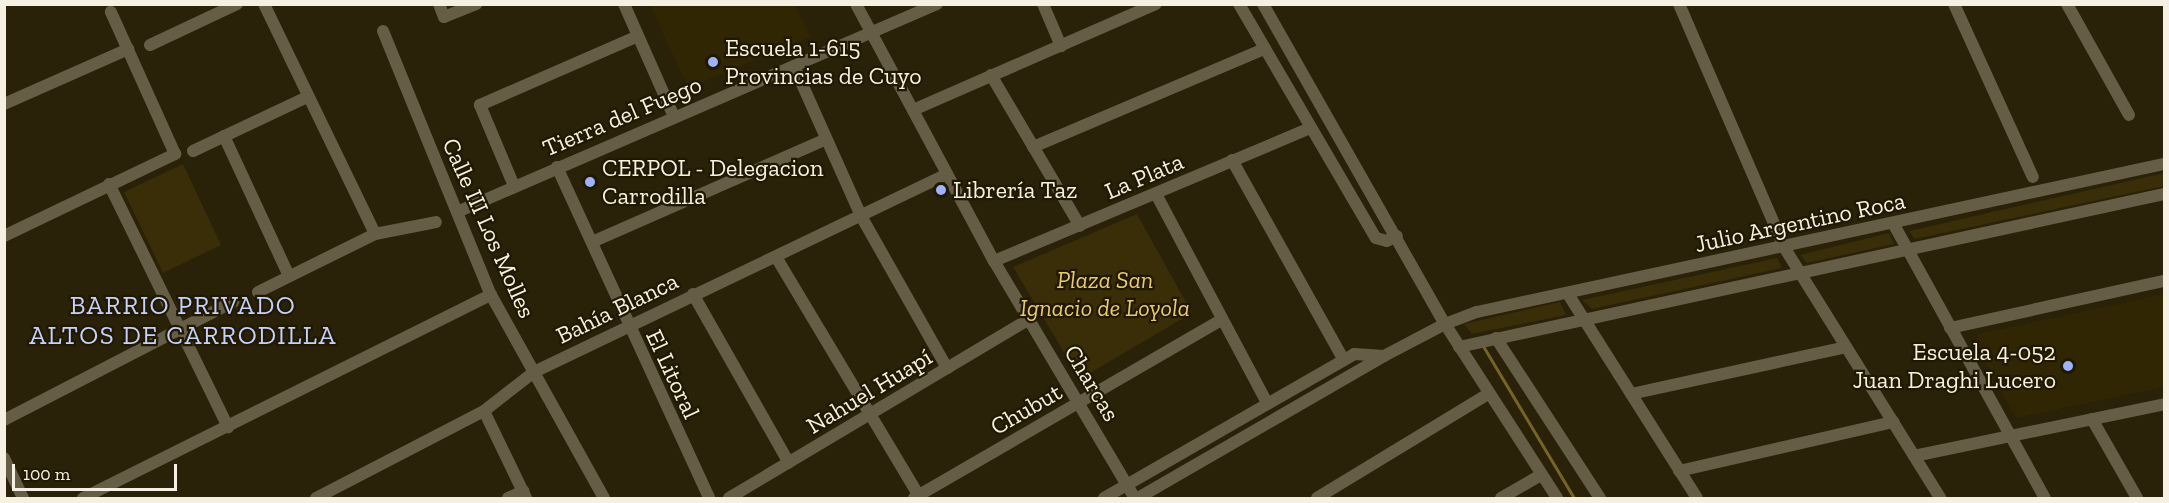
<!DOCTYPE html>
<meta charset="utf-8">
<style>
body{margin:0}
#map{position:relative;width:2169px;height:503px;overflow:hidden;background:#292108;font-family:"Zilla Slab",serif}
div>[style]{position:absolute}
.built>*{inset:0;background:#302604}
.green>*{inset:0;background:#3a2e08}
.stream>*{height:3px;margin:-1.5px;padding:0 1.5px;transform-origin:1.5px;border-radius:1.5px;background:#776326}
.street>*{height:12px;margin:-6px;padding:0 6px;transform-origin:6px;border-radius:6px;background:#655d45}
.dots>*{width:16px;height:16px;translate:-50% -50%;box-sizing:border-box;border:3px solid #201801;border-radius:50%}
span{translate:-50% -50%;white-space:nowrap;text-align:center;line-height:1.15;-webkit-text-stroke:4.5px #201801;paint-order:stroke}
.poi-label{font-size:24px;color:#f5f0e1}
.left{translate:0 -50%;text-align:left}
.right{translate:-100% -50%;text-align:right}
.street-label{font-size:24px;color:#f5f0e1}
.park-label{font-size:24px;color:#e8ca72;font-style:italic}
.neighbourhood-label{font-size:26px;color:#c4d1fb;letter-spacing:1.5px}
.frame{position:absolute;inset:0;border:6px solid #f5f0e1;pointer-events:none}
.scale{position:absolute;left:12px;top:464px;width:165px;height:27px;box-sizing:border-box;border:3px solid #f5f0e1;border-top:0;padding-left:8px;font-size:18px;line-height:21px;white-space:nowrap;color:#f5f0e1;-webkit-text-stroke:4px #201801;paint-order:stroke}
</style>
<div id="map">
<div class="built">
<i style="clip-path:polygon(656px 4px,795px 5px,811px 37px,688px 88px,651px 7px)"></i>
<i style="clip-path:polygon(2164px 294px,2164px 387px,2016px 418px,1975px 343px,1978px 334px)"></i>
</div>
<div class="green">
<i style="clip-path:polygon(183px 164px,221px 245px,163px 273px,124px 192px)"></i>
<i style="clip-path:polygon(2164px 173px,2164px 186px,1915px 239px,1909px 231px)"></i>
<i style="clip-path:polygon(1137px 214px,1192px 313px,1080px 379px,1013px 267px)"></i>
<i style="clip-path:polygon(1889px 233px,1894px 244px,1807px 263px,1800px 255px)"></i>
<i style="clip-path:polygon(1777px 258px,1782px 268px,1592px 309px,1582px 300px)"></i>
<i style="clip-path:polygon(1560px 302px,1566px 315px,1472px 334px,1464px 324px)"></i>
</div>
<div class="stream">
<i style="left:1483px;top:346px;width:177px;rotate:59.1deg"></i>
</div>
<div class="street">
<i style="left:264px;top:4px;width:255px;rotate:64.2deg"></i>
<i style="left:439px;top:4px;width:14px;rotate:69deg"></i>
<i style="left:444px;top:17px;width:35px;rotate:-22deg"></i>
<i style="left:624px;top:4px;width:124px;rotate:66.1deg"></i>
<i style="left:856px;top:4px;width:292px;rotate:61.8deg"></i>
<i style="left:994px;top:261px;width:276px;rotate:59.3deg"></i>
<i style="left:1043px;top:4px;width:46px;rotate:66.8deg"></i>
<i style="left:1239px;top:4px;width:271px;rotate:59.7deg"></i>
<i style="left:1376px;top:238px;width:11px;rotate:15deg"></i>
<i style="left:1387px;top:241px;width:11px;rotate:-27deg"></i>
<i style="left:1263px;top:4px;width:368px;rotate:60.4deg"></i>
<i style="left:1445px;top:324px;width:207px;rotate:57.2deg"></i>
<i style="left:1679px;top:4px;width:265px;rotate:66.6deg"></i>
<i style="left:1784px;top:247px;width:296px;rotate:58.1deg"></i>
<i style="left:1954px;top:4px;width:190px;rotate:65.5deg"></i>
<i style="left:2067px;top:4px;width:127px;rotate:60.8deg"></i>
<i style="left:383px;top:31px;width:285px;rotate:67.8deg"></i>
<i style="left:491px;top:295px;width:232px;rotate:60.9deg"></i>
<i style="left:150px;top:45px;width:96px;rotate:-25.2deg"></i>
<i style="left:794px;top:66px;width:164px;rotate:65.9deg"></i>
<i style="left:861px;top:216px;width:175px;rotate:60.5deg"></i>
<i style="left:991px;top:75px;width:175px;rotate:59.5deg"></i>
<i style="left:4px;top:104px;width:136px;rotate:-23.9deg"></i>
<i style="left:913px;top:110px;width:265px;rotate:-23.6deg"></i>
<i style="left:224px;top:136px;width:154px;rotate:65.1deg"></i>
<i style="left:1033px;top:147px;width:251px;rotate:-23deg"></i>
<i style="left:193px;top:151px;width:126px;rotate:-25.3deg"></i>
<i style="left:1232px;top:160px;width:229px;rotate:60.8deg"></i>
<i style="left:557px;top:167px;width:364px;rotate:65.3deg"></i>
<i style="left:109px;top:184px;width:271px;rotate:63.9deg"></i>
<i style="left:514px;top:186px;width:88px;rotate:-112.8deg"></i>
<i style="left:480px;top:105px;width:172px;rotate:-23.6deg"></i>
<i style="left:1156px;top:194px;width:237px;rotate:62deg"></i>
<i style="left:457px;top:212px;width:523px;rotate:-23.43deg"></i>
<i style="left:1893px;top:223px;width:314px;rotate:61.1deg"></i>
<i style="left:4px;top:236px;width:190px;rotate:-25.6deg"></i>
<i style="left:175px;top:154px;width:156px;rotate:-114.3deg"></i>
<i style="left:592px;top:242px;width:253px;rotate:-23.7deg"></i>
<i style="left:776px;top:257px;width:281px;rotate:59.1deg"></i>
<i style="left:994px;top:261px;width:343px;rotate:-22.8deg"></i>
<i style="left:258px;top:292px;width:131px;rotate:-26.4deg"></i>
<i style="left:375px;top:234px;width:62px;rotate:-11.1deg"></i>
<i style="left:693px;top:294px;width:194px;rotate:60.4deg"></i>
<i style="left:1568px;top:294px;width:241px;rotate:57.7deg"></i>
<i style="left:1950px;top:328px;width:219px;rotate:-12.4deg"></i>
<i style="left:1496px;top:338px;width:191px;rotate:57deg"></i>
<i style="left:1459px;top:347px;width:721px;rotate:-12.24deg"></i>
<i style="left:1631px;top:394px;width:220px;rotate:-12.3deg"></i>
<i style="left:484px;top:411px;width:97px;rotate:64.2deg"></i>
<i style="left:2092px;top:419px;width:91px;rotate:60.3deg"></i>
<i style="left:4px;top:420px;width:258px;rotate:-27.3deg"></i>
<i style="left:1914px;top:456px;width:255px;rotate:-11.7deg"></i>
<i style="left:4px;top:458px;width:44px;rotate:64.6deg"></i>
<i style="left:1679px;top:471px;width:220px;rotate:-12.9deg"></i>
<i style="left:83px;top:498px;width:456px;rotate:-26.5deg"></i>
<i style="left:316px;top:498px;width:189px;rotate:-27.4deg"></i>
<i style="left:484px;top:411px;width:63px;rotate:-38deg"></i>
<i style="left:534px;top:372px;width:458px;rotate:-25.6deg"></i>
<i style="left:508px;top:498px;width:17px;rotate:-25deg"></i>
<i style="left:729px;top:498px;width:349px;rotate:-30.8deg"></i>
<i style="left:914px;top:498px;width:355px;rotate:-30.1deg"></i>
<i style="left:1104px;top:498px;width:289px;rotate:-29.9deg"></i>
<i style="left:1354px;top:354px;width:30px;rotate:4deg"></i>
<i style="left:1138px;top:498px;width:284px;rotate:-30deg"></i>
<i style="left:1384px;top:356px;width:69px;rotate:-27.7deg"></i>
<i style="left:1445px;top:324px;width:34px;rotate:-21deg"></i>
<i style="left:1477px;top:312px;width:703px;rotate:-12.16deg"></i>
<i style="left:1317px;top:498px;width:200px;rotate:-31.3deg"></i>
<i style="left:1501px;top:498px;width:46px;rotate:-29.9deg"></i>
</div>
<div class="dots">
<i style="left:713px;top:62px;background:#9eb3fd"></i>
<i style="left:590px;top:182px;background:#9eb3fd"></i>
<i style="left:941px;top:190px;background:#9eb3fd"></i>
<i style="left:2068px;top:366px;background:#9eb3fd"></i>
</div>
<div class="poi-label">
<span class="left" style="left:725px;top:62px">Escuela 1-615<br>Provincias de Cuyo</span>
<span class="left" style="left:602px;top:182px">CERPOL - Delegacion<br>Carrodilla</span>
<span class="left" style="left:953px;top:190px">Librería Taz</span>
<span class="right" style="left:2056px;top:366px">Escuela 4-052<br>Juan Draghi Lucero</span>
</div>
<div class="street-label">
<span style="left:622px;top:116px;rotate:-23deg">Tierra del Fuego</span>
<span style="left:1144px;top:176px;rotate:-23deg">La Plata</span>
<span style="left:1800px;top:222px;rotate:-12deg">Julio Argentino Roca</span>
<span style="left:489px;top:228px;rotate:66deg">Calle III Los Molles</span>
<span style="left:617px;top:308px;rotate:-26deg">Bahía Blanca</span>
<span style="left:673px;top:374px;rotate:65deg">El Litoral</span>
<span style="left:1092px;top:383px;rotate:59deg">Charcas</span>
<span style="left:869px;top:391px;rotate:-31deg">Nahuel Huapí</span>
<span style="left:1026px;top:409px;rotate:-30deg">Chubut</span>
</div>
<div class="park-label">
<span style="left:1105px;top:294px">Plaza San<br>Ignacio de Loyola</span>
</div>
<div class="neighbourhood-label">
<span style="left:183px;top:321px">BARRIO PRIVADO<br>ALTOS DE CARRODILLA</span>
</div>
<div class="frame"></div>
<div class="scale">100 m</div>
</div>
